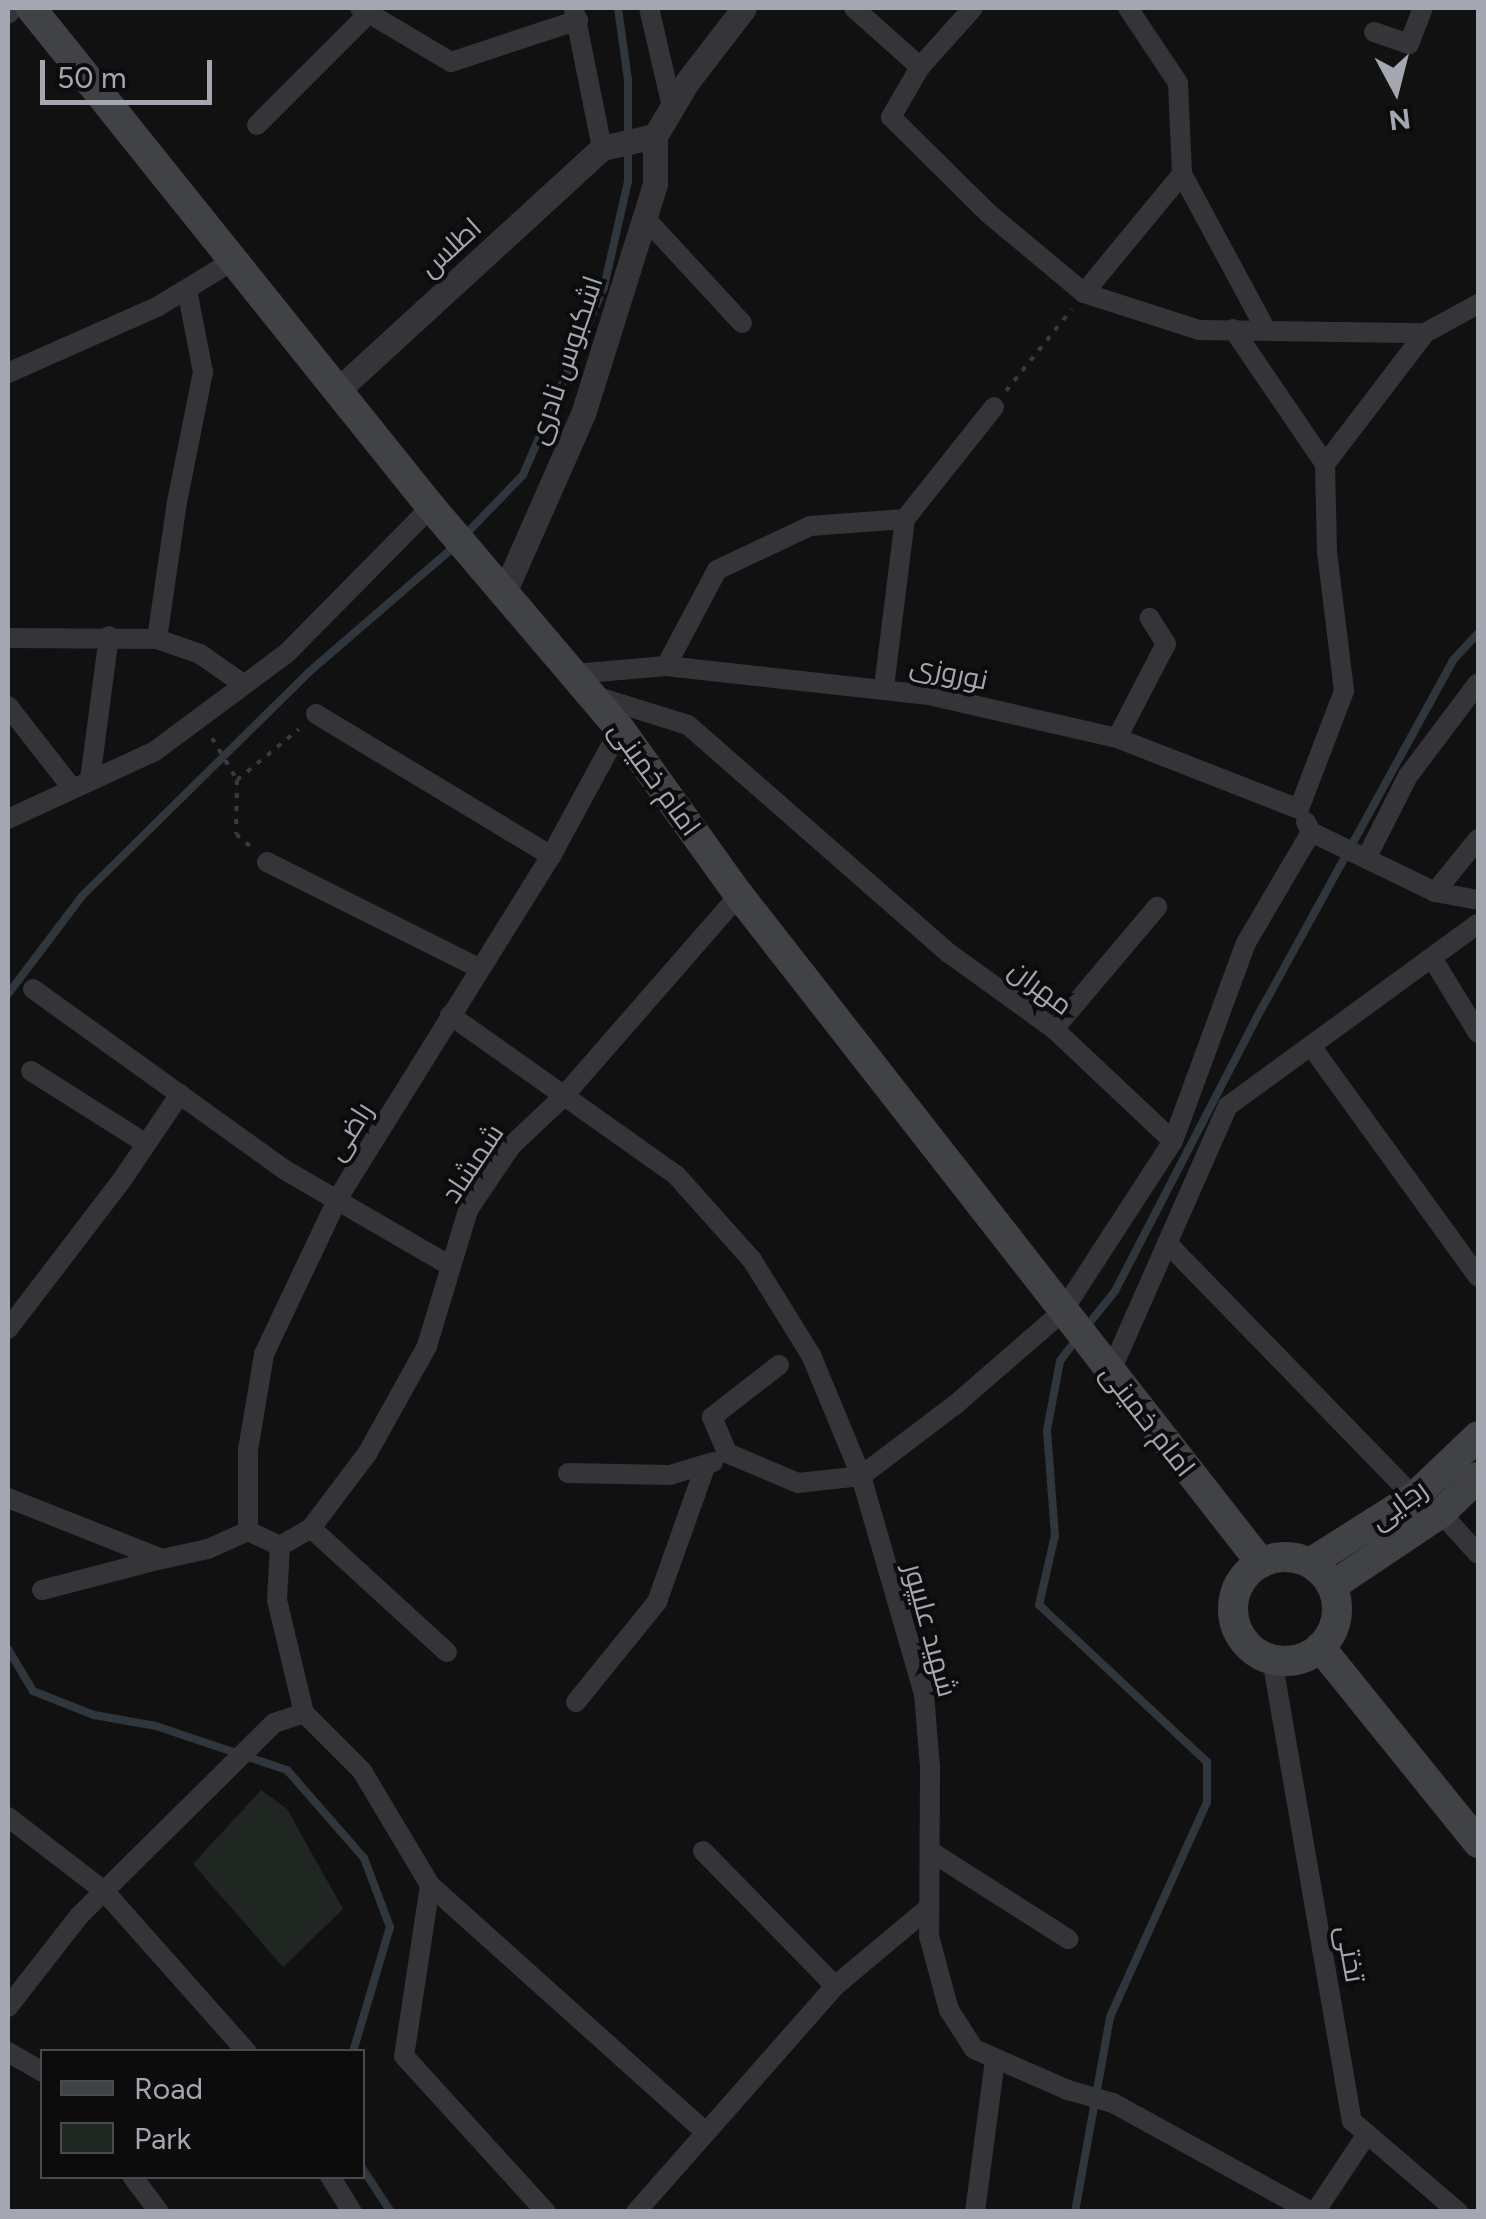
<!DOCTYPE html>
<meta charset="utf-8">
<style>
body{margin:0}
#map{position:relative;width:1486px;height:2219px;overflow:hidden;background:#111112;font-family:Figtree,Cairo,sans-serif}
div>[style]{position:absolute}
.green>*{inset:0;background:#202621}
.stream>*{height:8px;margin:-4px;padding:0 4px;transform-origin:4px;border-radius:4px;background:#30363d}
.path>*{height:4px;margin-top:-2px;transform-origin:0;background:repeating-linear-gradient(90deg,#393a3e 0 5px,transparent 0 13px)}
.minor>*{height:20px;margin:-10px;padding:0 10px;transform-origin:10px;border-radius:10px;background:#353539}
.tertiary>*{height:25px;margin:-12.5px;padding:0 12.5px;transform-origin:12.5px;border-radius:12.5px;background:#353539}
.secondary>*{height:30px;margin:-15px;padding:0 15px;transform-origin:15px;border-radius:15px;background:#414246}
.secondary>.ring{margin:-15px;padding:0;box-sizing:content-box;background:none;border:30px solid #414246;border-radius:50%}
span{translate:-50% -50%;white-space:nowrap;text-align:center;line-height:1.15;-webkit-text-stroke:8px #0c0c0d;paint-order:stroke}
.street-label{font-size:28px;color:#a4a7b1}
.frame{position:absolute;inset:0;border:10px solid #a4a7b1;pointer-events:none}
.legend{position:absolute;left:40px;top:2049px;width:325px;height:130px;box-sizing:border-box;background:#0c0c0d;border:2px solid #494a4f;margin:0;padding:12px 18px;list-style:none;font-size:30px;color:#a4a7b1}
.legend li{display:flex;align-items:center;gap:20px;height:50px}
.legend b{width:50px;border:2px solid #494a4f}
.north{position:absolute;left:1346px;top:40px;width:100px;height:100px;-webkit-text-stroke:8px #0c0c0d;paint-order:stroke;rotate:173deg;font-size:28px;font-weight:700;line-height:40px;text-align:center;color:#a4a7b1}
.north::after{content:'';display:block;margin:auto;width:35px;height:45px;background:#a4a7b1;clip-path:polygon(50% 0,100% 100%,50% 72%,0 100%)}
.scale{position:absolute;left:40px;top:60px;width:172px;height:45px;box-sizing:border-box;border:5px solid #a4a7b1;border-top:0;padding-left:12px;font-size:30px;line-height:35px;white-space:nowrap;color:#a4a7b1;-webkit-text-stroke:8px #0c0c0d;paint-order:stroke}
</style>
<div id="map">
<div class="green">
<i style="clip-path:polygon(261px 1790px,287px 1809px,343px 1909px,283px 1967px,193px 1864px)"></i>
</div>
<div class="stream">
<i style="left:465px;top:535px;width:83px;rotate:-46deg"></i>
<i style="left:523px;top:475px;width:205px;rotate:-66.7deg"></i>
<i style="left:604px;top:287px;width:109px;rotate:-77.2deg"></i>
<i style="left:628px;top:181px;width:101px;rotate:-90deg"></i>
<i style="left:628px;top:80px;width:73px;rotate:-97.9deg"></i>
<i style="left:8px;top:994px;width:123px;rotate:-52.9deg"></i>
<i style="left:82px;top:896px;width:319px;rotate:-44.6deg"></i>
<i style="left:309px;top:672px;width:193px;rotate:-40.8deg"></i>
<i style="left:1087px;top:1326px;width:45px;rotate:-51.3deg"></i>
<i style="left:1115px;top:1291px;width:319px;rotate:-62.6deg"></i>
<i style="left:1262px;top:1008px;width:398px;rotate:-61.2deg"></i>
<i style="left:1454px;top:659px;width:35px;rotate:-47deg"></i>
<i style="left:8px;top:1649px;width:49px;rotate:59.2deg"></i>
<i style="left:33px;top:1691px;width:66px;rotate:21.5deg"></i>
<i style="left:94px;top:1715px;width:63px;rotate:10.1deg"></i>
<i style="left:156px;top:1726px;width:138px;rotate:18.6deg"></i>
<i style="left:287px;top:1770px;width:117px;rotate:48.8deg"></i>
<i style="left:364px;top:1858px;width:74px;rotate:69.4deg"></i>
<i style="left:390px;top:1927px;width:130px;rotate:106.5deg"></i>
<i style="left:362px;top:2168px;width:53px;rotate:56.6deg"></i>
<i style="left:1075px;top:2212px;width:198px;rotate:-79.8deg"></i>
<i style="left:1110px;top:2017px;width:236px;rotate:-65.7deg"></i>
<i style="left:1207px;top:1802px;width:40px;rotate:-90deg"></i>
<i style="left:1207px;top:1762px;width:230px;rotate:-136.9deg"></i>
<i style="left:1039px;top:1605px;width:72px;rotate:-77.1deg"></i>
<i style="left:1055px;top:1535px;width:105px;rotate:-94.4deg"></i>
<i style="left:1047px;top:1430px;width:70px;rotate:-79.3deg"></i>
<i style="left:1060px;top:1361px;width:30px;rotate:-53deg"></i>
</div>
<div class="path">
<i style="left:1006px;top:391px;width:105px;rotate:-51.2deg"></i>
<i style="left:212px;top:738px;width:49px;rotate:59.2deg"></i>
<i style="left:237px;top:780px;width:54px;rotate:91.1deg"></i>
<i style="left:236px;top:834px;width:23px;rotate:41deg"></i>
<i style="left:237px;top:780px;width:80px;rotate:-39.4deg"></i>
</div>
<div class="minor">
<i style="left:360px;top:8px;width:106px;rotate:30.7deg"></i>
<i style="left:451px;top:62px;width:134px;rotate:-18.3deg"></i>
<i style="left:649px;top:8px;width:102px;rotate:76.9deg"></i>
<i style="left:854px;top:8px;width:89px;rotate:41.8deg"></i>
<i style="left:920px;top:67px;width:58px;rotate:120.1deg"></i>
<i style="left:891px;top:117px;width:136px;rotate:44.7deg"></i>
<i style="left:988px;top:213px;width:125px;rotate:39.8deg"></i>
<i style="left:1084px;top:293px;width:121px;rotate:17.8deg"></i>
<i style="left:1199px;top:330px;width:226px;rotate:0.8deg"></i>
<i style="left:1425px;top:333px;width:60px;rotate:-28.7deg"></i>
<i style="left:1128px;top:8px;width:90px;rotate:56.3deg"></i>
<i style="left:1178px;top:83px;width:91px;rotate:87.5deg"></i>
<i style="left:1182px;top:174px;width:175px;rotate:61.7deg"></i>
<i style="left:574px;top:9px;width:142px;rotate:78.6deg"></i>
<i style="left:8px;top:14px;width:8px;rotate:-45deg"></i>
<i style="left:1374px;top:32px;width:37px;rotate:19deg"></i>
<i style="left:1409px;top:44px;width:39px;rotate:-69deg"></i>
<i style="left:920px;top:67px;width:79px;rotate:-48.1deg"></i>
<i style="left:257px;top:125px;width:158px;rotate:-45deg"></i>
<i style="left:645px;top:218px;width:143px;rotate:47.3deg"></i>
<i style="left:1084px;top:293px;width:154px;rotate:-50.5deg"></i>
<i style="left:1233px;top:329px;width:163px;rotate:55.7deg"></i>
<i style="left:1325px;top:464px;width:88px;rotate:88.7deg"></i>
<i style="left:1327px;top:552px;width:140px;rotate:83deg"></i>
<i style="left:1344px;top:691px;width:126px;rotate:110.9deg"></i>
<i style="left:8px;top:373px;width:163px;rotate:-23.9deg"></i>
<i style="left:157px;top:307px;width:90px;rotate:-31.4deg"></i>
<i style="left:1325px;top:464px;width:165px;rotate:-52.6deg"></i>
<i style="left:8px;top:638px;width:149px;rotate:0.4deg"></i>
<i style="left:157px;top:639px;width:46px;rotate:19.2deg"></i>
<i style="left:200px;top:654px;width:52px;rotate:34.9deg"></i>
<i style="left:157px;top:639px;width:138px;rotate:-81.7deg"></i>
<i style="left:177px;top:502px;width:133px;rotate:-78.7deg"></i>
<i style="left:203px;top:372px;width:84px;rotate:-101deg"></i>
<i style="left:666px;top:666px;width:109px;rotate:-62deg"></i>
<i style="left:717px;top:570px;width:103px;rotate:-25.3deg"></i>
<i style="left:810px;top:526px;width:95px;rotate:-4.2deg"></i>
<i style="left:574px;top:674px;width:92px;rotate:-5deg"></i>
<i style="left:666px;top:666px;width:265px;rotate:6.3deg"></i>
<i style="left:929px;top:695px;width:193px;rotate:12.9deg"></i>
<i style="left:1117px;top:738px;width:195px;rotate:21.3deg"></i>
<i style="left:884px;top:687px;width:169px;rotate:-82.9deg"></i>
<i style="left:905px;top:519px;width:143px;rotate:-51.5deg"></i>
<i style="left:595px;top:696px;width:97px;rotate:17.3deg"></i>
<i style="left:688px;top:725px;width:348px;rotate:41.2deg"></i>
<i style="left:950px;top:954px;width:128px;rotate:35.8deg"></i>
<i style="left:1054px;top:1029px;width:163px;rotate:43.3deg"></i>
<i style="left:1173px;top:1141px;width:211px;rotate:-69.8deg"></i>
<i style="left:1246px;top:943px;width:129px;rotate:-59.6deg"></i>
<i style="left:8px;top:706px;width:104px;rotate:52deg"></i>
<i style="left:316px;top:714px;width:275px;rotate:31.1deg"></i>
<i style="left:1117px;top:738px;width:106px;rotate:-62.5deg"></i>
<i style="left:1166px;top:644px;width:31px;rotate:-122deg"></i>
<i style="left:90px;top:780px;width:145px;rotate:-82.5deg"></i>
<i style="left:8px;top:819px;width:162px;rotate:-24.8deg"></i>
<i style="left:155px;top:751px;width:164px;rotate:-36.6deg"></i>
<i style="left:287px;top:653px;width:205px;rotate:-45.4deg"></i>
<i style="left:1306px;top:822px;width:11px;rotate:63deg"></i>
<i style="left:1311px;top:832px;width:138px;rotate:25.8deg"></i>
<i style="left:1435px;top:892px;width:44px;rotate:10.5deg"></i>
<i style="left:1367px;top:857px;width:91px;rotate:-63.2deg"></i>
<i style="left:1408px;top:776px;width:116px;rotate:-53deg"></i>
<i style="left:267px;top:862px;width:237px;rotate:26.6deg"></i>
<i style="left:1435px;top:892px;width:68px;rotate:-50.9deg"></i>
<i style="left:1432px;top:958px;width:88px;rotate:58.5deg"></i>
<i style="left:33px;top:989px;width:310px;rotate:35.7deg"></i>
<i style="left:285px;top:1170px;width:190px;rotate:30.1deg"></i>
<i style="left:450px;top:1015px;width:277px;rotate:35.3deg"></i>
<i style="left:676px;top:1175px;width:114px;rotate:48.2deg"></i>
<i style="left:752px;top:1260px;width:112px;rotate:58.2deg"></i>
<i style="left:811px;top:1355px;width:131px;rotate:67.5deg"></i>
<i style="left:861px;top:1476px;width:227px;rotate:73.9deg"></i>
<i style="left:924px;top:1694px;width:73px;rotate:85.3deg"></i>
<i style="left:930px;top:1767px;width:169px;rotate:90.3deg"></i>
<i style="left:929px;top:1936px;width:77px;rotate:74.9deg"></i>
<i style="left:949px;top:2010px;width:46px;rotate:57.3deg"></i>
<i style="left:974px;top:2049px;width:103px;rotate:23.6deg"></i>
<i style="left:1068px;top:2090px;width:47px;rotate:16.1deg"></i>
<i style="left:1113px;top:2103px;width:226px;rotate:28.8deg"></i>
<i style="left:1054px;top:1029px;width:160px;rotate:-49.8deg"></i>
<i style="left:1311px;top:1046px;width:285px;rotate:54.1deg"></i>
<i style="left:31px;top:1071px;width:135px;rotate:32.3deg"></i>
<i style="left:1167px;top:1243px;width:354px;rotate:45.8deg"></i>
<i style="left:8px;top:1329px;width:188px;rotate:-52.6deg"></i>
<i style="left:122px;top:1180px;width:104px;rotate:-56deg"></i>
<i style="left:779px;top:1365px;width:85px;rotate:142.2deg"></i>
<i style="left:712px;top:1417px;width:39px;rotate:67deg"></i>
<i style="left:727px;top:1453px;width:77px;rotate:22.9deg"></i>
<i style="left:798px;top:1483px;width:63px;rotate:-6.3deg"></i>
<i style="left:861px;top:1476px;width:118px;rotate:-37.1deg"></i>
<i style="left:955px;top:1405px;width:142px;rotate:-41deg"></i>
<i style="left:1062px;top:1312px;width:204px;rotate:-57deg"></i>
<i style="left:1110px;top:1373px;width:292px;rotate:-66.2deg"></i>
<i style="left:1228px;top:1106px;width:309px;rotate:-36.1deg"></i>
<i style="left:568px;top:1473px;width:102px;rotate:1.1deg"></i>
<i style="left:670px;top:1475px;width:45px;rotate:-16.8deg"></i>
<i style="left:8px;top:1498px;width:166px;rotate:21.6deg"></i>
<i style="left:162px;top:1559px;width:47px;rotate:-12.3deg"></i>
<i style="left:208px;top:1549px;width:44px;rotate:-24.2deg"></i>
<i style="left:248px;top:1531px;width:35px;rotate:25deg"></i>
<i style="left:1441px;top:1513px;width:55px;rotate:47.9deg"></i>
<i style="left:311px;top:1528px;width:184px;rotate:42.4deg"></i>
<i style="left:248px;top:1531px;width:81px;rotate:-90deg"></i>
<i style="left:248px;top:1450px;width:97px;rotate:-80.5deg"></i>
<i style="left:264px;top:1354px;width:173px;rotate:-64.6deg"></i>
<i style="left:338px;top:1198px;width:403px;rotate:-58.1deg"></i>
<i style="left:551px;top:856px;width:145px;rotate:-61.5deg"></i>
<i style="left:280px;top:1546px;width:36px;rotate:-30deg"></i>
<i style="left:311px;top:1528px;width:93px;rotate:-52.9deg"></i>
<i style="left:367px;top:1454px;width:124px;rotate:-60.9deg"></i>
<i style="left:427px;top:1346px;width:142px;rotate:-73.2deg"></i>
<i style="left:468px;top:1210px;width:77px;rotate:-56.1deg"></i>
<i style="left:511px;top:1146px;width:70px;rotate:-43.3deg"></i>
<i style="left:562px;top:1098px;width:269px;rotate:-48.9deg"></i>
<i style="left:280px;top:1546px;width:54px;rotate:93.2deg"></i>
<i style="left:277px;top:1600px;width:116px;rotate:76.6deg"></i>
<i style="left:42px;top:1590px;width:123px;rotate:-14.6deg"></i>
<i style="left:1272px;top:1659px;width:469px;rotate:80.2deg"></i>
<i style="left:1352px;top:2121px;width:140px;rotate:40.6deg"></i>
<i style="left:576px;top:1702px;width:129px;rotate:-51deg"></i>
<i style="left:657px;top:1602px;width:143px;rotate:-70.4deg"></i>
<i style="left:304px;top:1713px;width:82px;rotate:45deg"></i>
<i style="left:362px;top:1771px;width:133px;rotate:59.2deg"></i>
<i style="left:430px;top:1885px;width:368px;rotate:41.9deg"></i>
<i style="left:8px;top:1817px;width:121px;rotate:37.6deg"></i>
<i style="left:104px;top:1891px;width:215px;rotate:48.4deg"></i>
<i style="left:703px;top:1851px;width:189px;rotate:45.6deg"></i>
<i style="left:930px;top:1851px;width:164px;rotate:32.5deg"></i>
<i style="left:430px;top:1885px;width:173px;rotate:98.6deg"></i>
<i style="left:404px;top:2056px;width:211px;rotate:47.7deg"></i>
<i style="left:8px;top:2007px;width:115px;rotate:-52deg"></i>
<i style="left:79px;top:1916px;width:274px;rotate:-44.7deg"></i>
<i style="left:274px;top:1723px;width:32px;rotate:-18deg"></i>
<i style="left:8px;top:2052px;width:39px;rotate:30deg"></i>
<i style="left:132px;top:2176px;width:45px;rotate:53.1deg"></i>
<i style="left:330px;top:2176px;width:42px;rotate:58.6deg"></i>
<i style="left:636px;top:2212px;width:301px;rotate:-48.6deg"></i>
<i style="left:835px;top:1986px;width:119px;rotate:-39.9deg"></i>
<i style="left:975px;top:2212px;width:153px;rotate:-82.5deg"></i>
<i style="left:1315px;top:2212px;width:94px;rotate:-56.3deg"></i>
</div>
<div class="tertiary">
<i style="left:338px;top:390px;width:358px;rotate:-42.5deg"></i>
<i style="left:602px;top:148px;width:54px;rotate:-12.8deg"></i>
<i style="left:655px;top:136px;width:63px;rotate:-59.3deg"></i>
<i style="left:687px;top:82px;width:93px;rotate:-52.4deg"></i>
<i style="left:503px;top:595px;width:198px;rotate:-66.2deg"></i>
<i style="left:583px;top:414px;width:241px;rotate:-72.6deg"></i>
<i style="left:655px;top:184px;width:48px;rotate:-90deg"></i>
</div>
<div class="secondary">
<i style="left:31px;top:8px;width:640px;rotate:51.28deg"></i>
<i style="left:431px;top:507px;width:292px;rotate:49.6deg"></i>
<i style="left:620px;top:729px;width:204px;rotate:54.4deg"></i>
<i style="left:739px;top:895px;width:848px;rotate:51.99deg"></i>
<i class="ring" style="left:1233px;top:1557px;width:74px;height:74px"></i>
<i style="left:1310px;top:1563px;width:123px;rotate:-32.4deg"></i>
<i style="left:1414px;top:1497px;width:88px;rotate:-43.6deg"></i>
<i style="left:1332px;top:1586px;width:131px;rotate:-33.8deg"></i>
<i style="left:1441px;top:1513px;width:52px;rotate:-44.2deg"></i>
<i style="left:1320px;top:1647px;width:252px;rotate:51.1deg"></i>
</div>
<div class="street-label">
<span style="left:450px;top:247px;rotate:-42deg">اطلس</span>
<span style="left:565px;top:360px;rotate:-71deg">اشکبوس نادری</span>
<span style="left:949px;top:672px;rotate:12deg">نوروزی</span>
<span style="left:655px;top:778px;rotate:54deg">امام خمینی</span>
<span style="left:1041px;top:987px;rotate:37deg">مهران</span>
<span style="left:349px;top:1131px;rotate:-58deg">راضی</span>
<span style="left:472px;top:1163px;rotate:-56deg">شمشاد</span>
<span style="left:1148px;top:1420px;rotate:52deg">امام خمینی</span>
<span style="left:1398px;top:1504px;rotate:-36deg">رجایی</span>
<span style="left:931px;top:1630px;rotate:75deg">شهید علیپور</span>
<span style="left:1351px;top:1954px;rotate:80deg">تختی</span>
</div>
<div class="frame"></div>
<ul class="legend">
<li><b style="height:12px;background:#414246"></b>Road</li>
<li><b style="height:28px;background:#202621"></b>Park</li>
</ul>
<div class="north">N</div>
<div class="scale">50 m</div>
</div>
